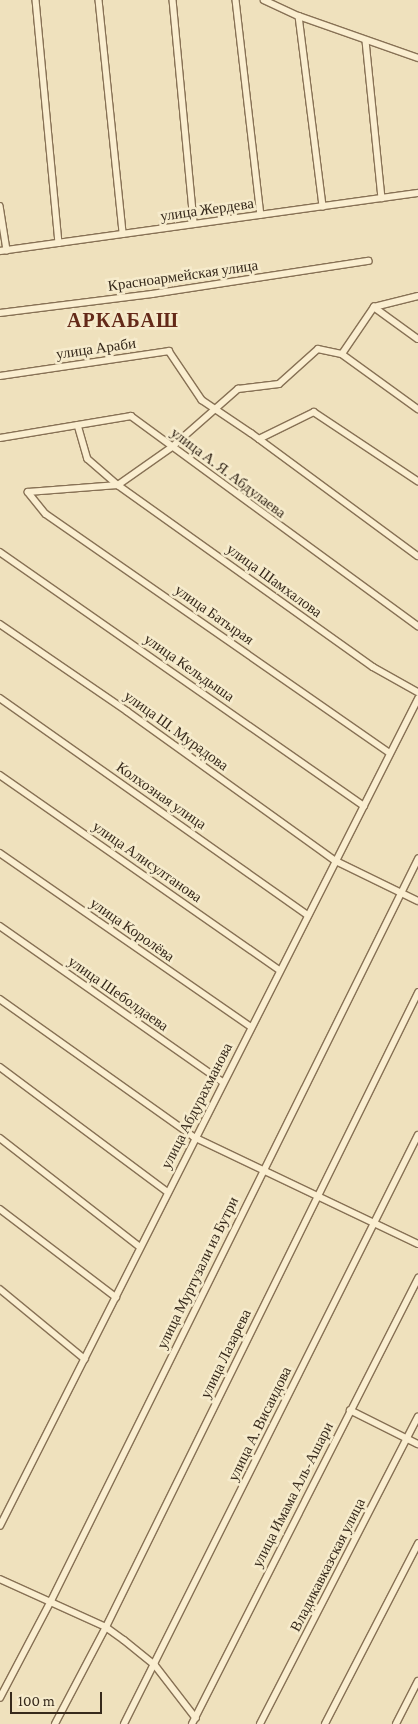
<!DOCTYPE html>
<meta charset="utf-8">
<style>
body{margin:0}
#map{position:relative;width:418px;height:1724px;overflow:hidden;background:#efe1bd;font-family:"Crimson Pro",serif}
div>[style]{position:absolute}
.roads{filter:drop-shadow(1px 0 #877155) drop-shadow(-1px 0 #877155) drop-shadow(0 1px #877155) drop-shadow(0 -1px #877155)}
.street>*{height:5.5px;margin:-2.75px;padding:0 2.75px;transform-origin:2.75px;border-radius:2.75px;background:#faeed0}
span{translate:-50% -50%;white-space:nowrap;text-align:center;line-height:1.15;-webkit-text-stroke:5px #f6ebcc;paint-order:stroke}
.street-label{font-size:15px;color:#36291b}
.district-label{font-size:20px;color:#642a19;font-weight:700;letter-spacing:1px}
.scale{position:absolute;left:10px;top:1692px;width:92px;height:22px;box-sizing:border-box;border:2px solid #36291b;border-top:0;padding-left:6px;font-size:15px;line-height:18px;white-space:nowrap;color:#36291b;-webkit-text-stroke:4px #f6ebcc;paint-order:stroke}
</style>
<div id="map">
<div class="roads">
<div class="street">
<i style="left:36px;top:0;width:244px;rotate:84.6deg"></i>
<i style="left:99px;top:0;width:235px;rotate:84.1deg"></i>
<i style="left:173px;top:0;width:225px;rotate:84.6deg"></i>
<i style="left:236px;top:0;width:216px;rotate:83.4deg"></i>
<i style="left:264px;top:0;width:38px;rotate:25deg"></i>
<i style="left:299px;top:16px;width:126px;rotate:19.4deg"></i>
<i style="left:299px;top:16px;width:192px;rotate:82.8deg"></i>
<i style="left:366px;top:41px;width:158px;rotate:84.2deg"></i>
<i style="left:0;top:206px;width:45px;rotate:81deg"></i>
<i style="left:0;top:251px;width:422px;rotate:-7.9deg"></i>
<i style="left:374px;top:307px;width:54px;rotate:36deg"></i>
<i style="left:0;top:313px;width:153px;rotate:-7.1deg"></i>
<i style="left:152px;top:294px;width:219px;rotate:-8.7deg"></i>
<i style="left:342px;top:354px;width:94px;rotate:35.9deg"></i>
<i style="left:0;top:376px;width:171px;rotate:-8.4deg"></i>
<i style="left:169px;top:351px;width:59px;rotate:56deg"></i>
<i style="left:202px;top:400px;width:59px;rotate:34deg"></i>
<i style="left:251px;top:433px;width:207px;rotate:36.4deg"></i>
<i style="left:78px;top:425px;width:35px;rotate:74deg"></i>
<i style="left:88px;top:459px;width:40px;rotate:41deg"></i>
<i style="left:118px;top:485px;width:313px;rotate:35.5deg"></i>
<i style="left:373px;top:667px;width:51px;rotate:29.1deg"></i>
<i style="left:0;top:438px;width:133px;rotate:-9.5deg"></i>
<i style="left:131px;top:416px;width:356px;rotate:36.2deg"></i>
<i style="left:259px;top:439px;width:61px;rotate:-26.1deg"></i>
<i style="left:314px;top:412px;width:125px;rotate:33.6deg"></i>
<i style="left:28px;top:492px;width:90px;rotate:-4.4deg"></i>
<i style="left:118px;top:485px;width:66px;rotate:-35.1deg"></i>
<i style="left:172px;top:447px;width:88px;rotate:-41.3deg"></i>
<i style="left:238px;top:389px;width:41px;rotate:-7deg"></i>
<i style="left:279px;top:384px;width:52px;rotate:-41.9deg"></i>
<i style="left:318px;top:349px;width:25px;rotate:12deg"></i>
<i style="left:342px;top:354px;width:57px;rotate:-55.8deg"></i>
<i style="left:374px;top:307px;width:45px;rotate:-14deg"></i>
<i style="left:28px;top:492px;width:28px;rotate:51deg"></i>
<i style="left:46px;top:514px;width:419px;rotate:34.8deg"></i>
<i style="left:0;top:552px;width:444px;rotate:34.9deg"></i>
<i style="left:0;top:624px;width:154px;rotate:34.4deg"></i>
<i style="left:127px;top:711px;width:257px;rotate:35.7deg"></i>
<i style="left:336px;top:861px;width:91px;rotate:26deg"></i>
<i style="left:0;top:698px;width:377px;rotate:35.2deg"></i>
<i style="left:0;top:775px;width:341px;rotate:34.9deg"></i>
<i style="left:0;top:853px;width:305px;rotate:34.7deg"></i>
<i style="left:0;top:926px;width:272px;rotate:35deg"></i>
<i style="left:0;top:999px;width:238px;rotate:35.4deg"></i>
<i style="left:194px;top:1137px;width:248px;rotate:25.5deg"></i>
<i style="left:0;top:1067px;width:209px;rotate:36.7deg"></i>
<i style="left:0;top:1138px;width:177px;rotate:37.9deg"></i>
<i style="left:0;top:1209px;width:146px;rotate:37.2deg"></i>
<i style="left:0;top:1289px;width:110px;rotate:39.5deg"></i>
<i style="left:350px;top:1410px;width:76px;rotate:26.6deg"></i>
<i style="left:0;top:1526px;width:927px;rotate:-63.19deg"></i>
<i style="left:0;top:1579px;width:116px;rotate:24.4deg"></i>
<i style="left:106px;top:1627px;width:22px;rotate:36deg"></i>
<i style="left:124px;top:1640px;width:40px;rotate:39deg"></i>
<i style="left:155px;top:1665px;width:67px;rotate:52.3deg"></i>
<i style="left:0;top:1698px;width:110px;rotate:-62.3deg"></i>
<i style="left:51px;top:1601px;width:828px;rotate:-63.68deg"></i>
<i style="left:55px;top:1724px;width:110px;rotate:-62.3deg"></i>
<i style="left:106px;top:1627px;width:707px;rotate:-63.8deg"></i>
<i style="left:124px;top:1724px;width:658px;rotate:-63.47deg"></i>
<i style="left:192px;top:1724px;width:500px;rotate:-63.1deg"></i>
<i style="left:260px;top:1724px;width:345px;rotate:-62.8deg"></i>
<i style="left:325px;top:1724px;width:203px;rotate:-62.7deg"></i>
<i style="left:396px;top:1724px;width:48px;rotate:-62.9deg"></i>
</div>
</div>
<div class="street-label">
<span style="left:207px;top:210px;rotate:-8deg">улица Жердева</span>
<span style="left:183px;top:276px;rotate:-8deg">Красноармейская улица</span>
<span style="left:96px;top:349px;rotate:-8deg">улица Араби</span>
<span style="left:228px;top:473px;rotate:37deg">улица А. Я. Абдулаева</span>
<span style="left:274px;top:581px;rotate:36deg">улица Шамхалова</span>
<span style="left:214px;top:615px;rotate:35deg">улица Батырая</span>
<span style="left:189px;top:668px;rotate:35deg">улица Кельдыша</span>
<span style="left:176px;top:731px;rotate:36deg">улица Ш. Мурадова</span>
<span style="left:161px;top:796px;rotate:35deg">Колхозная улица</span>
<span style="left:147px;top:862px;rotate:35deg">улица Алисултанова</span>
<span style="left:132px;top:930px;rotate:35deg">улица Королёва</span>
<span style="left:118px;top:994px;rotate:35deg">улица Шеболдаева</span>
<span style="left:197px;top:1106px;rotate:-63deg">улица Абдурахманова</span>
<span style="left:198px;top:1273px;rotate:-64deg">улица Муртузали из Бутри</span>
<span style="left:226px;top:1354px;rotate:-64deg">улица Лазарева</span>
<span style="left:260px;top:1424px;rotate:-64deg">улица А. Висаидова</span>
<span style="left:293px;top:1495px;rotate:-63deg">улица Имама Аль-Ашари</span>
<span style="left:328px;top:1565px;rotate:-63deg">Владикавказская улица</span>
</div>
<div class="district-label">
<span style="left:123px;top:320px">АРКАБАШ</span>
</div>
<div class="scale">100 m</div>
</div>
